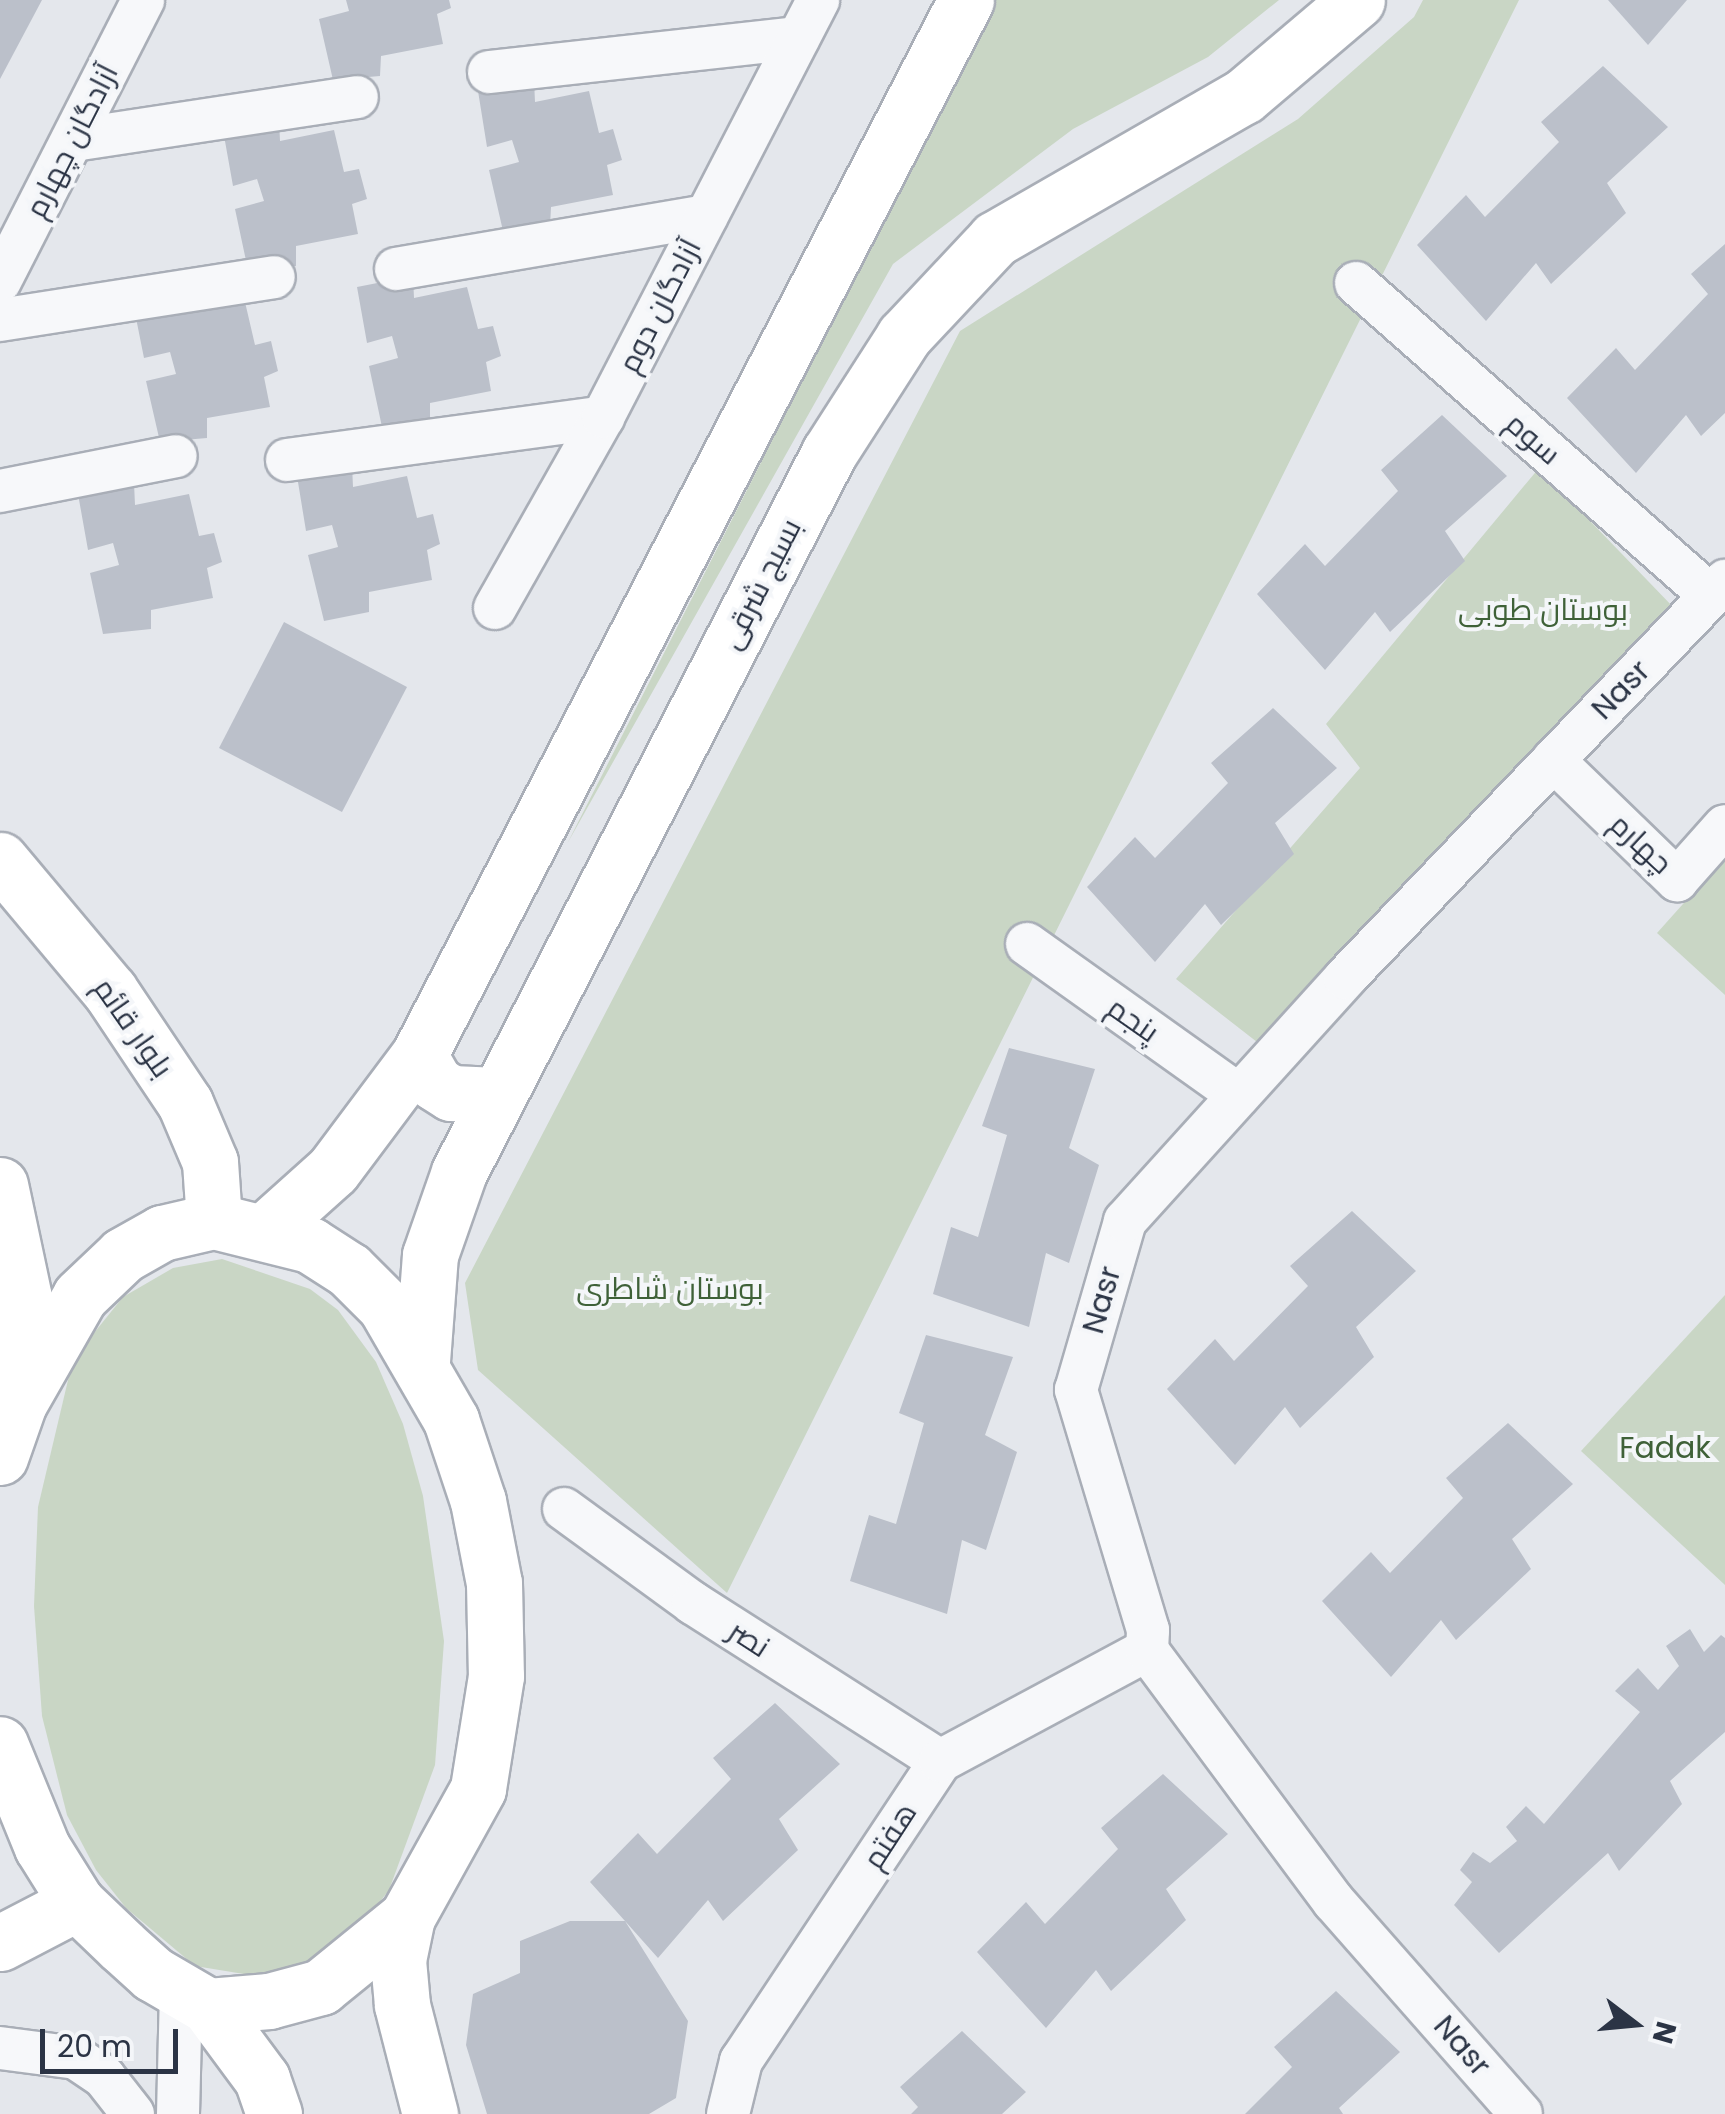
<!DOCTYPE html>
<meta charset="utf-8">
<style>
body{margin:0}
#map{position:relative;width:1725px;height:2114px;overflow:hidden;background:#e4e7ec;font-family:Poppins,Cairo,sans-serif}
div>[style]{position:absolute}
.green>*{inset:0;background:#c9d6c5}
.building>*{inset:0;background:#bbc0ca}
.roads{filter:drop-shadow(2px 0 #a9aeb7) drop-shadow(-2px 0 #a9aeb7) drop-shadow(0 2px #a9aeb7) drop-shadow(0 -2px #a9aeb7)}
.minor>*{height:42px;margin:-21px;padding:0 21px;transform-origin:21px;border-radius:21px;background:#f7f8fa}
.secondary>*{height:55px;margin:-27.5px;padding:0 27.5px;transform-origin:27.5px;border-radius:27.5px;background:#fff}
span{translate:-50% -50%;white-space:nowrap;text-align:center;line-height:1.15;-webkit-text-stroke:8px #f4f6f9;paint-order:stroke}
.street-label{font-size:30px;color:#2b3445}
.park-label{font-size:30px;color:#3f6138}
.north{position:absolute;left:1585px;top:1974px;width:100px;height:100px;-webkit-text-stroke:8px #f4f6f9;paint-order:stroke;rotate:106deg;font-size:28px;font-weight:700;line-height:40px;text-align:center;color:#2b3445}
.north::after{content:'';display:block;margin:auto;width:35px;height:45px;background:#2b3445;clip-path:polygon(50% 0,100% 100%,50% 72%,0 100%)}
.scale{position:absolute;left:40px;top:2029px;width:138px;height:45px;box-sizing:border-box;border:5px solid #2b3445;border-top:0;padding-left:12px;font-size:30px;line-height:35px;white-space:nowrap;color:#2b3445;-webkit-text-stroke:8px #f4f6f9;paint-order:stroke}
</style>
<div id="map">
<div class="green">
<i style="clip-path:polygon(996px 0,1279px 0,1208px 57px,1073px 129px,893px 264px,567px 844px)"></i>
<i style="clip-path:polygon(1423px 0,1519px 0,727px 1593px,478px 1370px,465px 1283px,960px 331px,1298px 119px,1414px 17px)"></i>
<i style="clip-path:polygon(1539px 468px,1675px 609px,1257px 1042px,1176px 979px,1360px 768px,1326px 724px)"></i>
<i style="clip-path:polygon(1725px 857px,1725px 995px,1657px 933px)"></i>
<i style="clip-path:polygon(222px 1259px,310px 1289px,338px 1310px,376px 1362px,403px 1424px,423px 1496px,444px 1641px,435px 1765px,389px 1890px,365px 1921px,302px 1967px,274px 1979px,195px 1966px,126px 1908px,96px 1870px,67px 1815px,42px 1716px,34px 1606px,38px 1507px,73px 1359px,123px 1297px,173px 1268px)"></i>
<i style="clip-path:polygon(1725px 1295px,1725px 1585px,1581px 1451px)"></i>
</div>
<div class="building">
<i style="clip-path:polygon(0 0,42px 0,0 79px)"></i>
<i style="clip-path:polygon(346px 0,449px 0,451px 8px,437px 14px,443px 44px,381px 56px,380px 76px,333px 80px,319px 19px,349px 11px)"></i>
<i style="clip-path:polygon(1608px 0,1687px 0,1648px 45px)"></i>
<i style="clip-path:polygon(1603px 66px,1668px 127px,1607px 183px,1626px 213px,1551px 284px,1536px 263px,1486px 321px,1417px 245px,1466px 195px,1485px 217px,1559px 142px,1541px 122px)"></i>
<i style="clip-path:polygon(534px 80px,535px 102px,589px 91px,599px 133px,613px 129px,622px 160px,607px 165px,613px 195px,551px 207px,550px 227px,503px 231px,489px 170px,519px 162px,512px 140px,487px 147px,478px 91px)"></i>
<i style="clip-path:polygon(279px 119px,280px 141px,334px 130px,344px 172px,359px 169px,367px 199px,352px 204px,358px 234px,296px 246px,296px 266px,248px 270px,235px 209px,264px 201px,257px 179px,233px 186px,223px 130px)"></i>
<i style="clip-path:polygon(1725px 244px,1725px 413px,1701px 436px,1686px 415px,1636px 473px,1567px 398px,1616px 348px,1635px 370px,1708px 294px,1691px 274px)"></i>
<i style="clip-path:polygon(413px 276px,414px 298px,467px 287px,478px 329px,493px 326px,501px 356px,486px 362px,491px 391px,430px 403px,430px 423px,382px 427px,369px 366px,398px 358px,392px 336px,367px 343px,357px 287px)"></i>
<i style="clip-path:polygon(245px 302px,255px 345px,271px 341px,278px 371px,264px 377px,270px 407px,207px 418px,207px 438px,160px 442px,146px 381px,176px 374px,170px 352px,144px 358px,135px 313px)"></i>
<i style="clip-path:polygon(1442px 415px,1507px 476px,1445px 531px,1465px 561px,1390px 632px,1375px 612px,1325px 670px,1257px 594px,1305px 544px,1325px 566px,1398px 491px,1381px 470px)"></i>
<i style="clip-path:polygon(352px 465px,353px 487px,407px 476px,417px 518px,433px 514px,440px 544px,427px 550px,432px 580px,369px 592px,369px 612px,324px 621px,308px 555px,338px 547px,332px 525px,306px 531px,297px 476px)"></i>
<i style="clip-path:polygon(134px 483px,135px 505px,189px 494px,199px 536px,214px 533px,222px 562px,207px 568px,213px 598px,151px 610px,151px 629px,103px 634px,90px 573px,119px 565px,113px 543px,88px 550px,78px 494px)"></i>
<i style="clip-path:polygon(284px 622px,407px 687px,342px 812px,219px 748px)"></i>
<i style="clip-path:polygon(1273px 708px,1337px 768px,1275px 823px,1294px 854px,1221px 925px,1205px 904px,1155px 962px,1087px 887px,1135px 837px,1155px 858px,1228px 783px,1211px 763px)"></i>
<i style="clip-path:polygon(1009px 1048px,1095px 1069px,1069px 1148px,1099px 1165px,1069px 1263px,1046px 1253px,1029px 1327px,933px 1294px,951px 1227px,978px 1237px,1007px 1135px,982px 1126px)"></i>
<i style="clip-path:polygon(1352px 1211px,1416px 1271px,1356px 1327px,1374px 1357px,1300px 1428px,1285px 1407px,1235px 1465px,1167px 1389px,1215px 1339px,1234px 1361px,1308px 1286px,1290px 1266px)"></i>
<i style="clip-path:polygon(926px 1335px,1013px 1357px,985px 1435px,1017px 1452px,986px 1550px,962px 1540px,947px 1614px,850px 1581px,869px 1515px,896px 1524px,924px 1423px,899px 1413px)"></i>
<i style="clip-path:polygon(1508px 1423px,1573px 1484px,1512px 1539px,1531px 1569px,1456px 1640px,1441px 1620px,1391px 1677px,1322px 1601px,1371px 1552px,1390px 1573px,1463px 1498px,1446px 1478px)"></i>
<i style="clip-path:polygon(1690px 1629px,1704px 1652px,1721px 1635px,1725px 1638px,1725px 1732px,1670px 1781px,1682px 1804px,1619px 1871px,1608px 1853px,1499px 1953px,1454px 1905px,1472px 1882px,1460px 1870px,1473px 1852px,1490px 1863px,1517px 1841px,1506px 1827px,1526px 1806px,1544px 1824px,1640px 1712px,1615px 1691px,1638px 1668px,1658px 1690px,1679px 1666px,1666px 1646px)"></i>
<i style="clip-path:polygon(775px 1703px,840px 1764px,779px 1819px,798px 1850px,723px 1921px,708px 1900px,658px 1958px,625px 1921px,688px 2021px,676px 2098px,649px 2114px,487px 2114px,466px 2045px,473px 1994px,520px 1973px,520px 1941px,570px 1921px,625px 1921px,590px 1882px,638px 1833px,657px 1854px,731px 1779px,713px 1758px)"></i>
<i style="clip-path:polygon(1163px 1774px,1228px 1834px,1166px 1889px,1186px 1920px,1111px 1991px,1096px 1970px,1046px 2028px,977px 1952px,1026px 1902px,1045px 1924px,1118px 1849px,1101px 1828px)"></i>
<i style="clip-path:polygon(1336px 1991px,1400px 2052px,1339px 2108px,1343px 2114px,1245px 2114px,1292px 2067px,1274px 2047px)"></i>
<i style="clip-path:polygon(962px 2031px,1026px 2092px,1002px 2114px,911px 2114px,918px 2107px,900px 2087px)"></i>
</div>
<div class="roads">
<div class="minor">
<i style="left:489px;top:72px;width:311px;rotate:-6.3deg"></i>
<i style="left:73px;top:140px;width:287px;rotate:-8.6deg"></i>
<i style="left:396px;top:269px;width:315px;rotate:-9.7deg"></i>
<i style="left:0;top:281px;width:315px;rotate:-63deg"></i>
<i style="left:1356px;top:283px;width:473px;rotate:41.4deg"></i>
<i style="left:0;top:320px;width:277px;rotate:-8.9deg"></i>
<i style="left:287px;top:460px;width:319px;rotate:-7.7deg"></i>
<i style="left:0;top:491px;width:179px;rotate:-11.2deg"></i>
<i style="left:495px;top:608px;width:219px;rotate:-60.5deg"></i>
<i style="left:603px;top:417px;width:469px;rotate:-62.7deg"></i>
<i style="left:1553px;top:760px;width:173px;rotate:44.1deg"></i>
<i style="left:1677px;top:880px;width:72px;rotate:-48.4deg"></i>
<i style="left:1027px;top:944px;width:260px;rotate:35.5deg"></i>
<i style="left:564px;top:1509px;width:160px;rotate:36.1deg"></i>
<i style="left:693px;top:1603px;width:293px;rotate:32.6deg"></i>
<i style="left:0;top:2048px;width:77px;rotate:7.5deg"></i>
<i style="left:76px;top:2058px;width:34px;rotate:34deg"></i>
<i style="left:104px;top:2077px;width:47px;rotate:51.9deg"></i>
<i style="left:178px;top:2114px;width:124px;rotate:-88.6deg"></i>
<i style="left:728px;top:2114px;width:55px;rotate:-76.2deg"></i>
<i style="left:741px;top:2061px;width:360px;rotate:-56.4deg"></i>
<i style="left:940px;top:1761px;width:235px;rotate:-28.2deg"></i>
<i style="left:1521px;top:2114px;width:283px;rotate:-131.4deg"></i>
<i style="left:1334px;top:1902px;width:314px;rotate:-126.6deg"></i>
<i style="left:1147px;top:1650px;width:20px;rotate:-87deg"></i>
<i style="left:1148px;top:1630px;width:251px;rotate:-106.7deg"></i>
<i style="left:1076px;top:1390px;width:176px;rotate:-73.8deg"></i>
<i style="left:1125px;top:1221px;width:328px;rotate:-47.8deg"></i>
<i style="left:1345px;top:978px;width:550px;rotate:-46.25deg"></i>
</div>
<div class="secondary">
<i style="left:0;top:860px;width:171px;rotate:50deg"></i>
<i style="left:110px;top:991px;width:135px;rotate:56.2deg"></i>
<i style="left:185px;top:1103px;width:64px;rotate:67deg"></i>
<i style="left:210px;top:1162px;width:59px;rotate:86.1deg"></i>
<i style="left:419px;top:1055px;width:32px;rotate:60deg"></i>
<i style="left:435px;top:1083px;width:19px;rotate:32deg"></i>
<i style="left:451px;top:1093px;width:47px;rotate:2.4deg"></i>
<i style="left:0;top:1185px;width:116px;rotate:78deg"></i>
<i style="left:24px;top:1298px;width:91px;rotate:92.5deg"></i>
<i style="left:265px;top:1231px;width:91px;rotate:-41.9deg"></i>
<i style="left:333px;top:1170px;width:144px;rotate:-53.2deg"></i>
<i style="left:419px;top:1055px;width:1188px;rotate:-62.59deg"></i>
<i style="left:422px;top:1361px;width:106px;rotate:-85.7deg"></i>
<i style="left:430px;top:1255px;width:88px;rotate:-70.7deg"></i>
<i style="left:459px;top:1172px;width:809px;rotate:-62.77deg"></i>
<i style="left:829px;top:453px;width:139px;rotate:-57.3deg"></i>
<i style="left:904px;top:336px;width:133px;rotate:-46.8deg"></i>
<i style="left:995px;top:239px;width:287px;rotate:-29.9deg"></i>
<i style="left:1244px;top:96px;width:148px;rotate:-40.3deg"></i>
<i style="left:0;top:1457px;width:57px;rotate:-70.6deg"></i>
<i style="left:19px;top:1403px;width:123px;rotate:-60.3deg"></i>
<i style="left:80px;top:1296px;width:59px;rotate:-43.6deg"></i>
<i style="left:123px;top:1255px;width:45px;rotate:-29.4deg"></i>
<i style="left:162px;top:1233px;width:53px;rotate:-13deg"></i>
<i style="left:214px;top:1221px;width:99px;rotate:14deg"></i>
<i style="left:310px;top:1245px;width:46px;rotate:32.7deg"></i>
<i style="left:349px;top:1270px;width:51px;rotate:45deg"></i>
<i style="left:385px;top:1306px;width:132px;rotate:59.9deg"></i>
<i style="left:451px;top:1420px;width:85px;rotate:71.6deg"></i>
<i style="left:478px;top:1501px;width:84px;rotate:79deg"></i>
<i style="left:494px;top:1583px;width:93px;rotate:88.8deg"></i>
<i style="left:496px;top:1676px;width:114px;rotate:99.1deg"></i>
<i style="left:478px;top:1789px;width:146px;rotate:119deg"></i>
<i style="left:407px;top:1917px;width:111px;rotate:140.9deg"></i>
<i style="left:321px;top:1987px;width:54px;rotate:164.9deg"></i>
<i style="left:269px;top:2001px;width:61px;rotate:175.3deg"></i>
<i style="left:208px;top:2006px;width:64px;rotate:-149.8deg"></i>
<i style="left:153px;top:1974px;width:42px;rotate:-137.9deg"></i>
<i style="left:122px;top:1946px;width:62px;rotate:-136.3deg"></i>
<i style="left:77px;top:1903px;width:66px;rotate:-122deg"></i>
<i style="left:42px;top:1847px;width:111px;rotate:-112.2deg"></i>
<i style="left:407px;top:1917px;width:44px;rotate:101.8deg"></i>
<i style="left:398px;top:1960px;width:45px;rotate:84.9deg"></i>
<i style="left:402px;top:2005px;width:113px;rotate:75.6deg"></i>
<i style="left:0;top:1943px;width:87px;rotate:-27.5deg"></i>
<i style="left:208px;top:2006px;width:91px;rotate:53.5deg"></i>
<i style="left:262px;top:2079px;width:37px;rotate:71deg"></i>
</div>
</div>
<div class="street-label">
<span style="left:72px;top:141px;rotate:-63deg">آزادگان چهارم</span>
<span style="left:660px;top:306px;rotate:-63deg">آزادگان دوم</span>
<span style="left:1533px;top:439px;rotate:41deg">سوم</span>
<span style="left:761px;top:584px;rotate:-63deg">بسیج شرقی</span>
<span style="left:1621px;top:690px;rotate:-46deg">Nasr</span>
<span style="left:1641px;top:844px;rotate:43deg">چهارم</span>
<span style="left:1133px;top:1020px;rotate:35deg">پنجم</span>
<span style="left:133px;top:1028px;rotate:55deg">بلوار قائم</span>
<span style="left:1102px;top:1300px;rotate:-74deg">Nasr</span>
<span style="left:749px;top:1639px;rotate:33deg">نصر</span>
<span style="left:890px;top:1836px;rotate:-57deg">هفتم</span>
<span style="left:1462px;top:2046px;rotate:49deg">Nasr</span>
</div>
<div class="park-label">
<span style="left:1543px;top:610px">بوستان طوبی</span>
<span style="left:670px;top:1289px">بوستان شاطری</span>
<span style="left:1665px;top:1448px">Fadak</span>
</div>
<div class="north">N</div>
<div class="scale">20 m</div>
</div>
